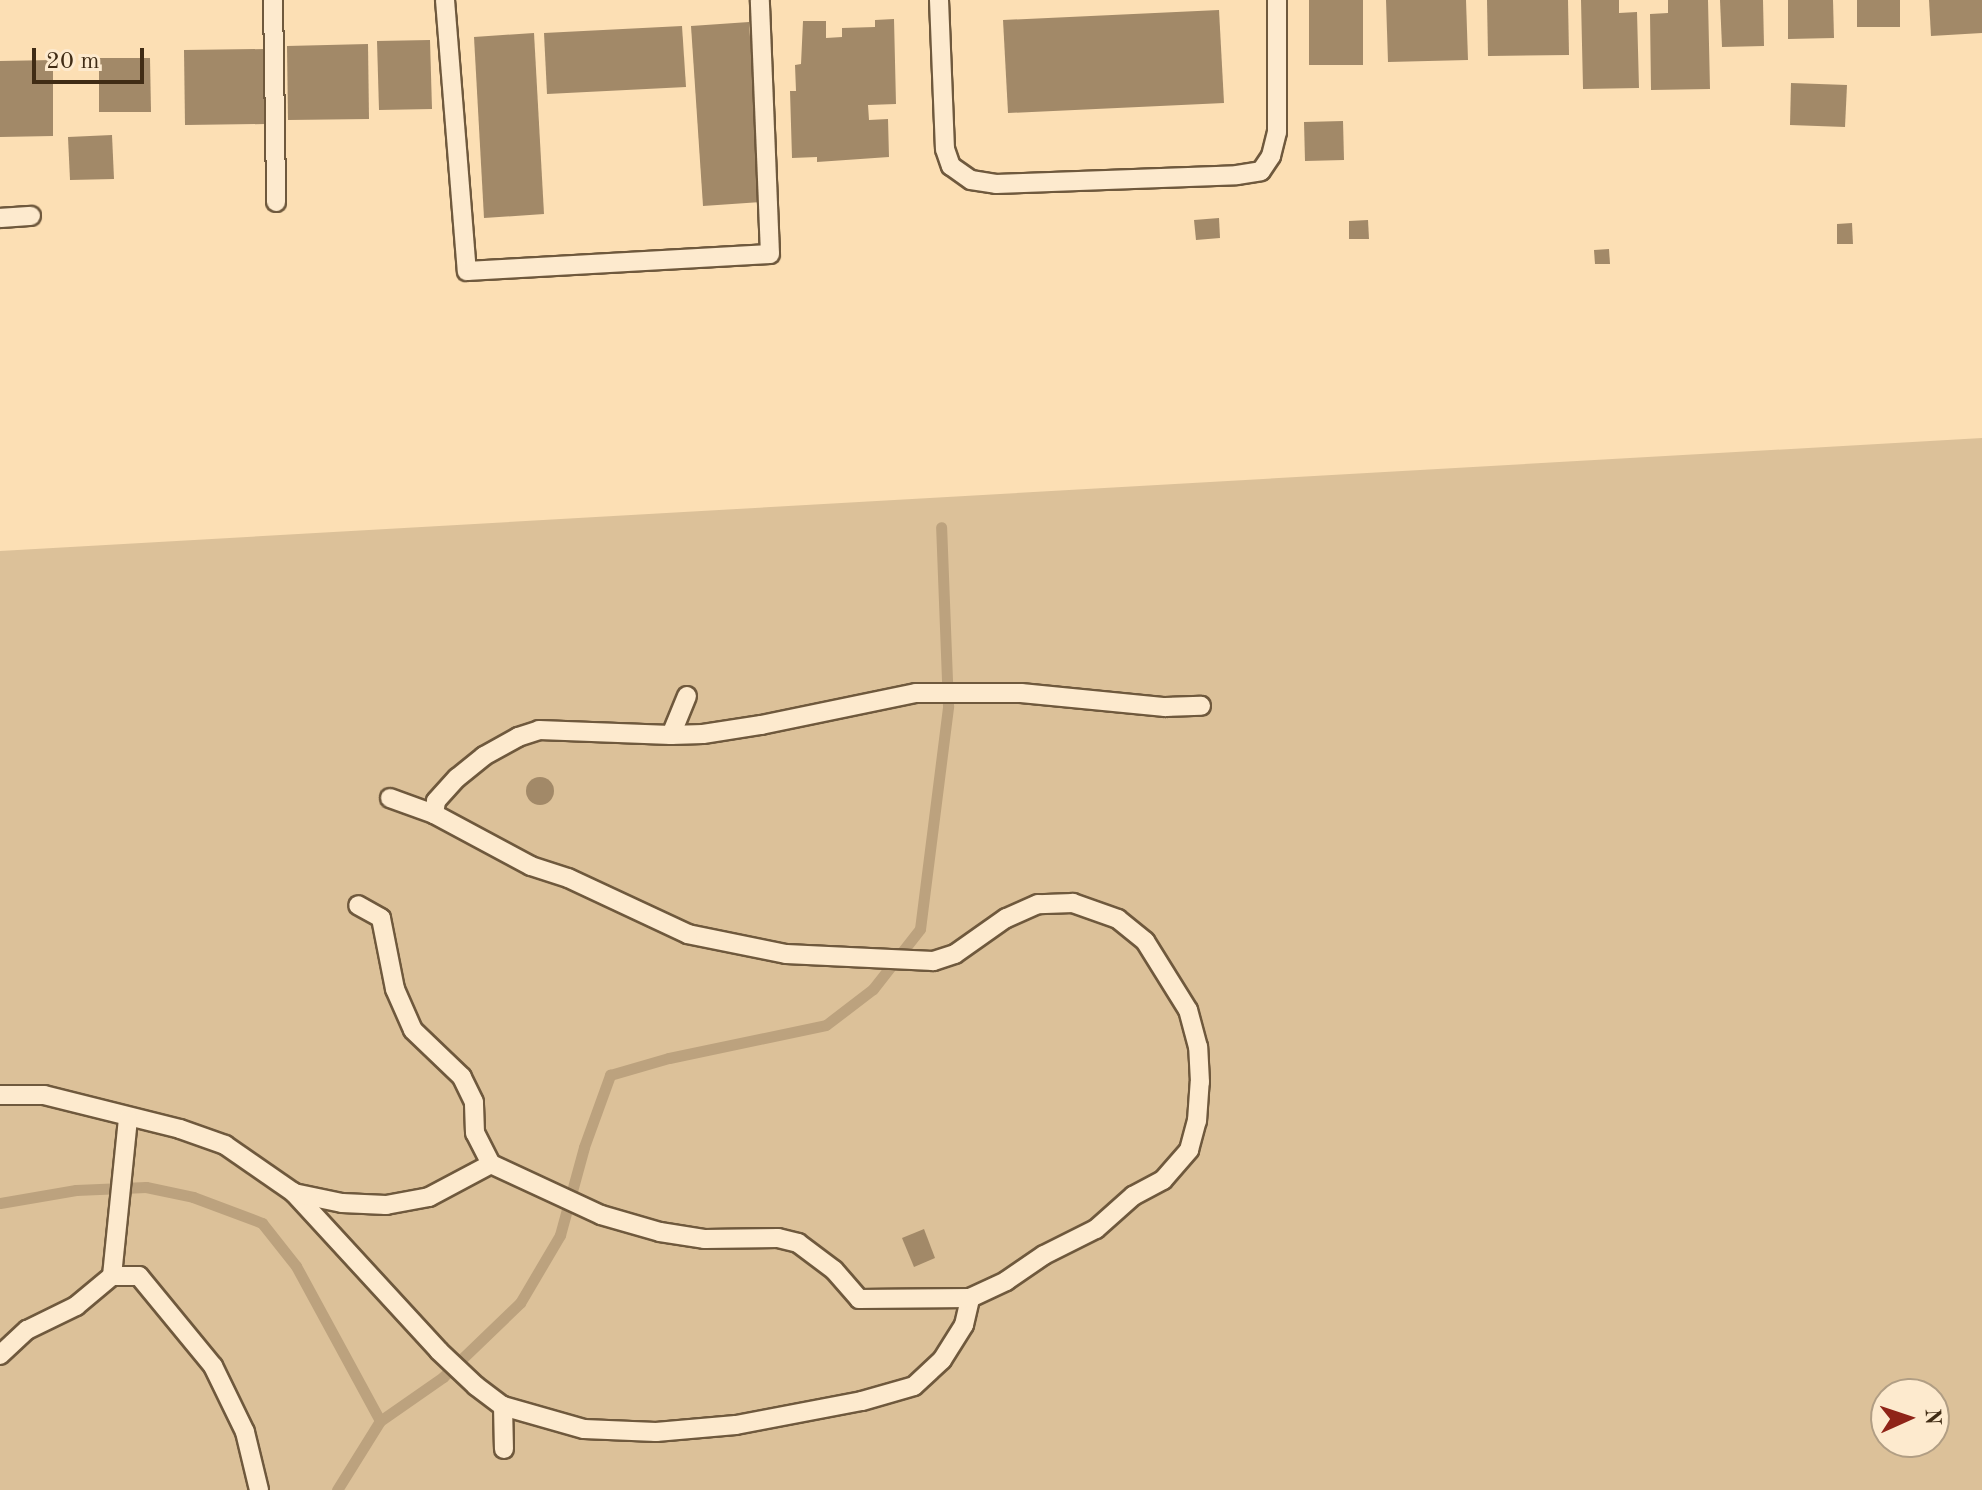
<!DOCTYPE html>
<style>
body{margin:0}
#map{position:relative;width:1982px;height:1490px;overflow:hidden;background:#fcdfb4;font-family:"Old Standard TT",serif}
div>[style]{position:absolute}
.green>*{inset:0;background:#dcc199}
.stream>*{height:11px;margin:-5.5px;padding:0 5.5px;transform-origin:5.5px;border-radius:5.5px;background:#bca27e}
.building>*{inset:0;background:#a28968}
.round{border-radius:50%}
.roads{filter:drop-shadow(2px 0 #6f593d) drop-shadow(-2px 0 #6f593d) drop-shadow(0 2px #6f593d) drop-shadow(0 -2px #6f593d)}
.service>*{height:18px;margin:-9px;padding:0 9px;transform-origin:9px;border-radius:9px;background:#fdeace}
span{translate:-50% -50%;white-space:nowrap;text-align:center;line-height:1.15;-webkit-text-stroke:6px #fdeace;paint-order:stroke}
.north{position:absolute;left:1870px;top:1378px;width:80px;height:80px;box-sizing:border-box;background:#fdeace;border:2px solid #b19e84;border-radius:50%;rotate:87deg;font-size:22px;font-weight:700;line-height:32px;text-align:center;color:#402c15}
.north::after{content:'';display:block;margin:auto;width:28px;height:36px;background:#8f2418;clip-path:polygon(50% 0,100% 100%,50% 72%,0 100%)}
.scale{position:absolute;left:32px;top:48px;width:112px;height:36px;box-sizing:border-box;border:4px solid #402c15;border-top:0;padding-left:10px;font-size:24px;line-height:28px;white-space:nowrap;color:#402c15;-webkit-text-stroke:6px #fdeace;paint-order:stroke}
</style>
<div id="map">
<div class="green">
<i style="clip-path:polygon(evenodd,1982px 438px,1982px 1490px,0 1490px,0 551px,1982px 438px,1886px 1394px,1934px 1394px,1934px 1442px,1886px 1442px,1886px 1394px)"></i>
</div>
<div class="stream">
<i style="left:0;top:1203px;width:77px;rotate:-9.7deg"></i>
<i style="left:76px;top:1190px;width:70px;rotate:-2.5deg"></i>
<i style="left:146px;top:1187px;width:48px;rotate:12deg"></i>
<i style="left:193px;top:1197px;width:74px;rotate:20.6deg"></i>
<i style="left:262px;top:1223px;width:55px;rotate:51.7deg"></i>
<i style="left:296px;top:1266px;width:176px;rotate:61.5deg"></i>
<i style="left:337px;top:1490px;width:81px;rotate:-58.1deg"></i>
<i style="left:380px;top:1421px;width:77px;rotate:-34.9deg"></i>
<i style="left:443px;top:1377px;width:107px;rotate:-43.9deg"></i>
<i style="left:520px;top:1303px;width:79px;rotate:-59.5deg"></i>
<i style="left:560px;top:1235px;width:91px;rotate:-74.7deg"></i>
<i style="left:584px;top:1147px;width:77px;rotate:-70.1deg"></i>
<i style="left:610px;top:1075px;width:61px;rotate:-16.1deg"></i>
<i style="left:669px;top:1058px;width:160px;rotate:-11.9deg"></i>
<i style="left:826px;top:1025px;width:59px;rotate:-37.5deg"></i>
<i style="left:873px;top:989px;width:76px;rotate:-51.9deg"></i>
<i style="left:920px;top:929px;width:225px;rotate:-82.8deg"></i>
<i style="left:948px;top:706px;width:179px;rotate:-92.2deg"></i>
</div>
<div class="building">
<i style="clip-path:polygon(1309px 0,1363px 0,1363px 65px,1309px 65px)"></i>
<i style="clip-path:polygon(1386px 0,1466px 0,1468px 60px,1388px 62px)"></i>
<i style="clip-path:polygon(1487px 0,1568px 0,1569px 55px,1488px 56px)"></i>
<i style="clip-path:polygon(1581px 0,1619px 0,1619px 13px,1637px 12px,1639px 88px,1583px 89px)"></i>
<i style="clip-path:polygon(1668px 0,1708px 0,1710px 89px,1651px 90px,1650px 14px,1668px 13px)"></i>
<i style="clip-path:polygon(1720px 0,1763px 0,1764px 46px,1722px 47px)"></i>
<i style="clip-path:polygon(1788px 0,1833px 0,1834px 38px,1788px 39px)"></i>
<i style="clip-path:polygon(1857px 0,1900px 0,1900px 27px,1857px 27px)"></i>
<i style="clip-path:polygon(1929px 0,1982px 0,1982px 33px,1931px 36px)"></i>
<i style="clip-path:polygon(1219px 10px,1224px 103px,1008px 113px,1003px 20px)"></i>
<i style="clip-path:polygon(894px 19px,896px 104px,868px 105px,869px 120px,888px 119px,889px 157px,817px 162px,817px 157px,792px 158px,790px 91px,796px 91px,795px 65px,801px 64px,803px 21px,826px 21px,826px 38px,842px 37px,842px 28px,875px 27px,875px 20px)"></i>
<i style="clip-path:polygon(749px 22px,761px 202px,703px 206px,691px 26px)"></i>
<i style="clip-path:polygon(682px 26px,686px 87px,547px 94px,544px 33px)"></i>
<i style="clip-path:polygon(534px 33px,544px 214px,484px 218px,474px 37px)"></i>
<i style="clip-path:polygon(430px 40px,432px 109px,379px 110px,377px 41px)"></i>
<i style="clip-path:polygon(368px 44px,369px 119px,288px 120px,287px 46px)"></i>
<i style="clip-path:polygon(265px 49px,265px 124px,185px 125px,184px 50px)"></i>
<i style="clip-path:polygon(99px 58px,150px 58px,151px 112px,99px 112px)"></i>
<i style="clip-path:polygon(53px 60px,53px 136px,0 137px,0 61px)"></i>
<i style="clip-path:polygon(1791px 83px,1847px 85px,1845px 127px,1790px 125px)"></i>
<i style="clip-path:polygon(1343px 121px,1344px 160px,1305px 161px,1304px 122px)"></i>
<i style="clip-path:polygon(112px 135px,114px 179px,70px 180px,68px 137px)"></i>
<i style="clip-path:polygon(1219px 218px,1220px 238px,1196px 240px,1194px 220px)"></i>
<i style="clip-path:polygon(1368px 220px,1369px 239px,1349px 239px,1349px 221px)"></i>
<i style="clip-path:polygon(1852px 223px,1853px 244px,1837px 244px,1837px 224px)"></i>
<i style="clip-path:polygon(1609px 249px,1610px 264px,1595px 264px,1594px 250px)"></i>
<i class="round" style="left:526px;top:777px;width:28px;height:28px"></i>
<i style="clip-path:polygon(924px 1229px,935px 1258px,914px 1267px,902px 1238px)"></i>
</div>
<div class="roads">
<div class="service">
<i style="left:273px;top:0;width:202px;rotate:89.1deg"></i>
<i style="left:445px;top:0;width:272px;rotate:85.4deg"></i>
<i style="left:467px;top:271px;width:303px;rotate:-3.2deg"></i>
<i style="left:770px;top:254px;width:254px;rotate:-92.3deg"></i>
<i style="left:939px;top:0;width:149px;rotate:87.7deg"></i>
<i style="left:945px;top:149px;width:18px;rotate:71deg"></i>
<i style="left:951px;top:166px;width:24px;rotate:35deg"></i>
<i style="left:971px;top:180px;width:25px;rotate:9deg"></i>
<i style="left:996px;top:184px;width:241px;rotate:-2.1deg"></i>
<i style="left:1237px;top:175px;width:24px;rotate:-9deg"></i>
<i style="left:1261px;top:171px;width:18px;rotate:-56deg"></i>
<i style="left:1271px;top:156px;width:25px;rotate:-76deg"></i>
<i style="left:1277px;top:132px;width:132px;rotate:-90deg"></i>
<i style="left:0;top:218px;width:31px;rotate:-4deg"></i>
<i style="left:671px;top:735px;width:32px;rotate:-2deg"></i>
<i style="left:703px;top:734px;width:59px;rotate:-8.8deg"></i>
<i style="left:761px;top:725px;width:158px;rotate:-11.7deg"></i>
<i style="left:916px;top:693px;width:105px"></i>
<i style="left:1021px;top:693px;width:145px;rotate:5.6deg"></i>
<i style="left:1165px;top:707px;width:36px;rotate:-2deg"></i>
<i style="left:390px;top:798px;width:47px;rotate:20deg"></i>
<i style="left:0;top:1095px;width:44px"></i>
<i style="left:44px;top:1095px;width:140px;rotate:14deg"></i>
<i style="left:180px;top:1129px;width:48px;rotate:19.6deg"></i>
<i style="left:225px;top:1145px;width:83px;rotate:34.7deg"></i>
<i style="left:293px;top:1192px;width:216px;rotate:47.4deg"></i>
<i style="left:439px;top:1351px;width:51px;rotate:43.4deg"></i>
<i style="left:476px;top:1386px;width:34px;rotate:37deg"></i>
<i style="left:503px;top:1406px;width:84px;rotate:15.9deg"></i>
<i style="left:584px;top:1429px;width:72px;rotate:2.4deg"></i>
<i style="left:656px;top:1432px;width:80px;rotate:-5deg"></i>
<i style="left:736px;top:1425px;width:128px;rotate:-10.8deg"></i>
<i style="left:862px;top:1401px;width:54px;rotate:-16.1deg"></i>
<i style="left:914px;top:1386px;width:38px;rotate:-43deg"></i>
<i style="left:942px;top:1360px;width:41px;rotate:-57.8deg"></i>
<i style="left:964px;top:1325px;width:28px;rotate:-77deg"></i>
<i style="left:491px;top:1164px;width:121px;rotate:24.9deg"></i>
<i style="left:601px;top:1215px;width:61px;rotate:16.1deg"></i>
<i style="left:660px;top:1232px;width:46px;rotate:8.8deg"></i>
<i style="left:705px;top:1239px;width:73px;rotate:-0.8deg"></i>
<i style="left:778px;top:1238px;width:21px;rotate:14deg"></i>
<i style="left:798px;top:1243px;width:45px;rotate:36.9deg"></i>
<i style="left:834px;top:1270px;width:38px;rotate:49deg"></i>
<i style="left:859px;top:1299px;width:111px;rotate:-0.5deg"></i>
<i style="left:970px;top:1298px;width:40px;rotate:-25deg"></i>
<i style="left:1006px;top:1281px;width:46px;rotate:-34.4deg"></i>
<i style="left:1044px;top:1255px;width:58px;rotate:-26.6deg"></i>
<i style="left:1096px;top:1229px;width:50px;rotate:-41.7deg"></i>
<i style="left:1133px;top:1196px;width:34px;rotate:-28deg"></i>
<i style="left:1163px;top:1180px;width:40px;rotate:-49deg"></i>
<i style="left:1189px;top:1150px;width:30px;rotate:-75deg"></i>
<i style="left:1197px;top:1121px;width:39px;rotate:-86deg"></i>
<i style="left:1200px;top:1082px;width:35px;rotate:-93deg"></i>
<i style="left:1198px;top:1047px;width:38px;rotate:-105deg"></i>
<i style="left:1188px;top:1010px;width:81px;rotate:-121.9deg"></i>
<i style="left:1145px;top:941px;width:35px;rotate:-141deg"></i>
<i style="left:1118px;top:919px;width:48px;rotate:-160.4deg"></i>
<i style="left:1073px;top:903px;width:35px;rotate:178deg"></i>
<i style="left:1038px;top:904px;width:35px;rotate:156deg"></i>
<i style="left:1006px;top:918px;width:62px;rotate:144.8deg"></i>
<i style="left:955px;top:954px;width:23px;rotate:162deg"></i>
<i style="left:933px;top:961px;width:147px;rotate:-177.3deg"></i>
<i style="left:786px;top:954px;width:100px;rotate:-168.5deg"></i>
<i style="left:688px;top:934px;width:132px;rotate:-155deg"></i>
<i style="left:568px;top:878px;width:39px;rotate:-162deg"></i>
<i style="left:531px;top:866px;width:110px;rotate:-151.8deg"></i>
<i style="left:434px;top:814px;width:13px;rotate:-81deg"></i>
<i style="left:436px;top:801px;width:31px;rotate:-48deg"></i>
<i style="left:457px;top:778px;width:35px;rotate:-39deg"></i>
<i style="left:484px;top:756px;width:39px;rotate:-29deg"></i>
<i style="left:518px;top:737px;width:22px;rotate:-18deg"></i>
<i style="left:539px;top:730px;width:132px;rotate:2.2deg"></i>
<i style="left:671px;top:735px;width:42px;rotate:-67.7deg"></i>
<i style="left:294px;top:1193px;width:49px;rotate:11.8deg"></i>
<i style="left:342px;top:1203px;width:44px;rotate:2.6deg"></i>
<i style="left:386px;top:1205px;width:44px;rotate:-10.5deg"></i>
<i style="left:429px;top:1197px;width:70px;rotate:-28deg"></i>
<i style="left:491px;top:1164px;width:35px;rotate:-117deg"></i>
<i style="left:475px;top:1133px;width:31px;rotate:-92deg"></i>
<i style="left:474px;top:1102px;width:28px;rotate:-116deg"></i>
<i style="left:462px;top:1077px;width:68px;rotate:-136.2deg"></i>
<i style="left:413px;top:1030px;width:45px;rotate:-113.7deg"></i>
<i style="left:395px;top:989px;width:72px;rotate:-101.2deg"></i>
<i style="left:381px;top:918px;width:26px;rotate:-151deg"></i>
<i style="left:112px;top:1276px;width:158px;rotate:-84.2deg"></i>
<i style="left:0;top:1355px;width:37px;rotate:-43deg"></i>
<i style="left:27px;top:1330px;width:55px;rotate:-26.1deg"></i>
<i style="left:76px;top:1306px;width:47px;rotate:-39.8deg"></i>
<i style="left:112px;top:1276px;width:27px"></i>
<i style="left:139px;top:1276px;width:117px;rotate:50.6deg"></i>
<i style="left:213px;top:1366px;width:73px;rotate:64.1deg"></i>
<i style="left:245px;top:1432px;width:60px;rotate:76.4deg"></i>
<i style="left:503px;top:1406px;width:43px;rotate:88.7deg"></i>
</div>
</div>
<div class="north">N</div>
<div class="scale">20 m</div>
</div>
